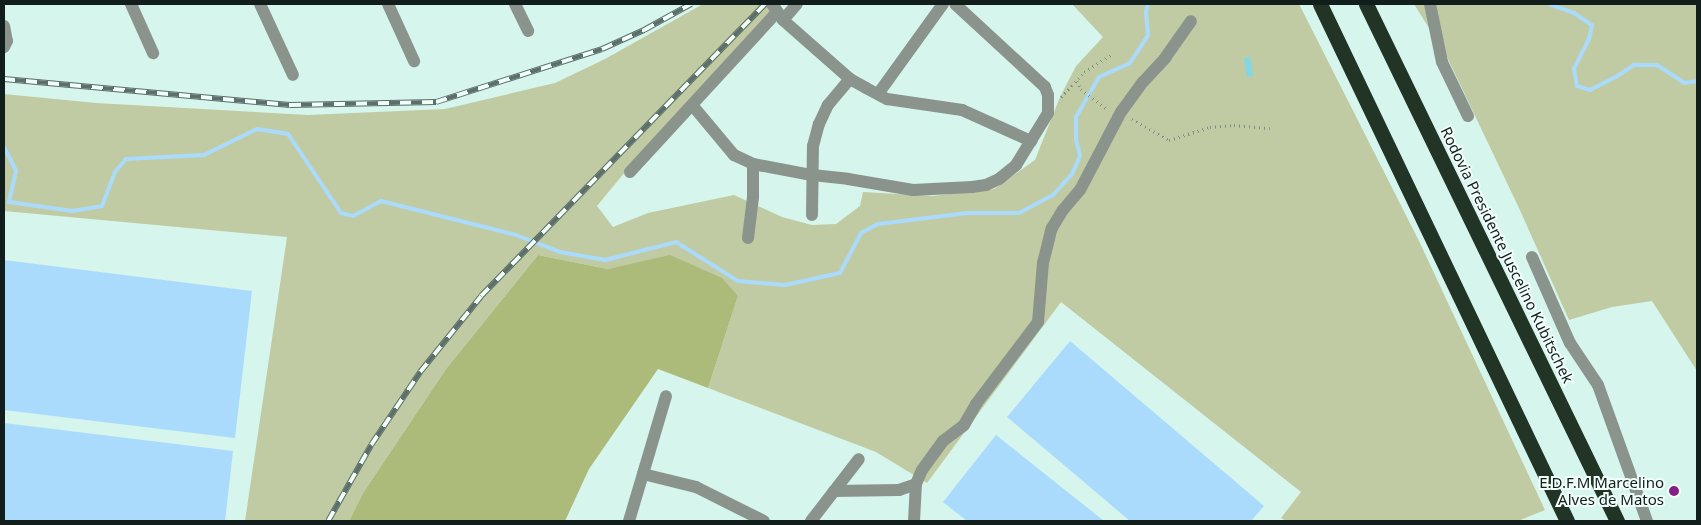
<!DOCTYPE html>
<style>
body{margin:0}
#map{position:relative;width:1701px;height:525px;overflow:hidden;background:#d5f5ed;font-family:"Noto Sans",sans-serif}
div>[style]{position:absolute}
.green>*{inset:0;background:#c1cba3}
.forest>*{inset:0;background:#acba7a}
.water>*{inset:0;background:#aadbfc}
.stream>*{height:4px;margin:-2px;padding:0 2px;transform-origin:2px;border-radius:2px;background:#aadbfc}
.building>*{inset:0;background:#80d7e5}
.path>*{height:2.5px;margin-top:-1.25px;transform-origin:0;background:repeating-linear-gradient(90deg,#798f8a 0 1px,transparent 0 5px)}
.street>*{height:12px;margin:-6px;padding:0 6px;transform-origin:6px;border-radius:6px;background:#8b948c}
.highway>*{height:15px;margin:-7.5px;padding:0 7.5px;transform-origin:7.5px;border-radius:7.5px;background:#223425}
.rail>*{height:5.5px;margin-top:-2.75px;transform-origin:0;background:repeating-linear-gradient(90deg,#f1fefa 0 11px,#5c6f6a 0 22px);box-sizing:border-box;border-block:1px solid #5c6f6a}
.dots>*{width:14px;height:14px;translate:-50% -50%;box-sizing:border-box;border:2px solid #f1fefa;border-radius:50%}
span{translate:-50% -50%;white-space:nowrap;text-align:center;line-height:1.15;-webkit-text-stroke:4px #f1fefa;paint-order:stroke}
.street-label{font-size:15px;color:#121e1b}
.poi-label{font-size:15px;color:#121e1b}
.right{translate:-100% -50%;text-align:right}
.frame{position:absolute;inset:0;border:5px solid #121e1b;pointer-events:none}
</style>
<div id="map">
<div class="green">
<i style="clip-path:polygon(703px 4px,782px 4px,630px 166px,597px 206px,613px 227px,648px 213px,734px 195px,782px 217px,812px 225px,836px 224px,860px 206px,863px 192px,932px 196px,994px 189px,1035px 160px,1060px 97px,1076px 66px,1103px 37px,1072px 4px,1299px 4px,1419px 241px,1545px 510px,1518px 521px,1286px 521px,1281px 518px,1301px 492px,1061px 302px,927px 483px,876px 452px,708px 388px,738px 296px,638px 264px,608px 269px,538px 255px,446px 369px,363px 493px,349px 521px,245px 521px,287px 237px,4px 211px,4px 94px,96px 103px,308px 115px,445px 109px,555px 83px,605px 59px)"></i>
<i style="clip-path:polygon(1414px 4px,1697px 4px,1697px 371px,1652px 301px,1612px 307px,1569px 320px,1519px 208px,1447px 57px)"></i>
</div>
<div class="forest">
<i style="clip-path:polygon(538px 255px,608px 269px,670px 255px,722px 278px,738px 296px,708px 388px,658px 369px,589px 469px,565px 521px,349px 521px,363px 493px,446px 369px)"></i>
</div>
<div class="water">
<i style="clip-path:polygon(4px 260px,252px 291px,235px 438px,4px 410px)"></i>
<i style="clip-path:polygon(1070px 341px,1264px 506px,1251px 521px,1130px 521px,1007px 417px)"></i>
<i style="clip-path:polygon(4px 423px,233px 451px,225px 521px,4px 521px)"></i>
<i style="clip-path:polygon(996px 435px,1104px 521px,967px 521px,943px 502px)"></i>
</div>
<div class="stream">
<i style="left:1549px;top:4px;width:27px;rotate:20deg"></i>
<i style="left:1574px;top:13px;width:22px;rotate:34deg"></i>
<i style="left:1592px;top:25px;width:14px;rotate:102deg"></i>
<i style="left:1589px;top:39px;width:34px;rotate:117deg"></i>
<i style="left:1574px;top:69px;width:17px;rotate:80deg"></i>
<i style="left:1577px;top:86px;width:14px;rotate:17deg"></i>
<i style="left:1590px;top:90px;width:29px;rotate:-27deg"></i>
<i style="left:1616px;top:77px;width:22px;rotate:-34deg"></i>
<i style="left:1634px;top:65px;width:23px"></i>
<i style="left:1657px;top:65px;width:33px;rotate:33deg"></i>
<i style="left:1685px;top:83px;width:12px;rotate:-9deg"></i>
<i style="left:4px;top:147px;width:27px;rotate:63deg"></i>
<i style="left:16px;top:171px;width:32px;rotate:103deg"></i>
<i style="left:9px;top:202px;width:64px;rotate:8.1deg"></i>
<i style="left:72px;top:211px;width:30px;rotate:-9deg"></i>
<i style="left:102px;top:206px;width:36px;rotate:-69deg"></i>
<i style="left:115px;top:172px;width:17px;rotate:-50deg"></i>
<i style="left:126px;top:159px;width:78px;rotate:-2.9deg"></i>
<i style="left:204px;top:155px;width:59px;rotate:-26.1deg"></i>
<i style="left:257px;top:129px;width:31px;rotate:9deg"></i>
<i style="left:288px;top:134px;width:95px;rotate:56.1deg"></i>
<i style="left:341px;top:213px;width:12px;rotate:14deg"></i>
<i style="left:353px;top:216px;width:32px;rotate:-28deg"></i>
<i style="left:381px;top:201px;width:139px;rotate:14.1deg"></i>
<i style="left:516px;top:235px;width:47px;rotate:21.1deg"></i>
<i style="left:560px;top:252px;width:46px;rotate:10.1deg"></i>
<i style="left:605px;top:260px;width:73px;rotate:-14.2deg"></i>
<i style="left:676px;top:242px;width:73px;rotate:32.2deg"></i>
<i style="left:738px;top:281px;width:47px;rotate:4.9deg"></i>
<i style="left:785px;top:285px;width:56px;rotate:-12.3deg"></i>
<i style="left:840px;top:273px;width:45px;rotate:-62.3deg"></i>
<i style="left:861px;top:233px;width:19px;rotate:-28deg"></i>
<i style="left:878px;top:224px;width:90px;rotate:-7deg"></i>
<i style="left:967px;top:213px;width:52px"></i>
<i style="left:1019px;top:213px;width:40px;rotate:-28deg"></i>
<i style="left:1054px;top:194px;width:27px;rotate:-48deg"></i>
<i style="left:1072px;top:174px;width:20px;rotate:-66deg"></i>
<i style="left:1080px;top:156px;width:17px;rotate:-103deg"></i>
<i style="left:1076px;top:139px;width:22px;rotate:-90deg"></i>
<i style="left:1076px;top:117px;width:46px;rotate:-60.1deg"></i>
<i style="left:1099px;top:77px;width:34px;rotate:-24deg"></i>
<i style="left:1130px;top:63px;width:33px;rotate:-57deg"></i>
<i style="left:1148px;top:35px;width:23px;rotate:-95deg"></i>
<i style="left:1146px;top:12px;width:8px;rotate:-76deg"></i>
</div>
<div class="building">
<i style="clip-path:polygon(1250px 57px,1253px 76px,1247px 77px,1244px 58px)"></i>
</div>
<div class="path">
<i style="left:1077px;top:81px;width:9px;rotate:63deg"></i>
<i style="left:1081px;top:89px;width:35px;rotate:37deg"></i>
<i style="left:1061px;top:97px;width:34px;rotate:-47deg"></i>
<i style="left:1084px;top:72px;width:35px;rotate:-33deg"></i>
<i style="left:1132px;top:119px;width:43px;rotate:29.6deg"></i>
<i style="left:1169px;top:140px;width:43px;rotate:-17.6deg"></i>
<i style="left:1210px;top:127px;width:24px;rotate:-5deg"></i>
<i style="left:1234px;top:125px;width:36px;rotate:5deg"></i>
</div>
<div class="street">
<i style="left:131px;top:4px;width:54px;rotate:65.8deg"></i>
<i style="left:260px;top:4px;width:78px;rotate:65.1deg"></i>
<i style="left:388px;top:4px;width:63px;rotate:65.5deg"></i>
<i style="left:515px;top:4px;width:30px;rotate:64deg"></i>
<i style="left:772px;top:4px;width:19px;rotate:55deg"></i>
<i style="left:783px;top:20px;width:89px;rotate:41.4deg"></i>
<i style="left:850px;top:79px;width:18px;rotate:29deg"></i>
<i style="left:866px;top:88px;width:24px;rotate:28deg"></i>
<i style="left:887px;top:99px;width:76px;rotate:8.3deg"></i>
<i style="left:962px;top:110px;width:76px;rotate:24.2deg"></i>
<i style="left:1430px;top:4px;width:59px;rotate:78.3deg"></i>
<i style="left:1442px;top:62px;width:60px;rotate:64.3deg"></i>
<i style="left:783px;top:20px;width:21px;rotate:-49deg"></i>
<i style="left:4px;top:26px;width:15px;rotate:79deg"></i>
<i style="left:7px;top:41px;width:7px;rotate:117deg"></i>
<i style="left:878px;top:94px;width:111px;rotate:-54.2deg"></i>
<i style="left:693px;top:106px;width:64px;rotate:50.1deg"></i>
<i style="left:734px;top:155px;width:21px;rotate:25deg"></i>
<i style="left:753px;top:164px;width:60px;rotate:10.6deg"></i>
<i style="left:812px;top:175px;width:36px;rotate:6deg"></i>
<i style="left:848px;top:179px;width:66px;rotate:9.6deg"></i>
<i style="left:913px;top:190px;width:59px;rotate:-2.9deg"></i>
<i style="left:972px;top:187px;width:14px;rotate:-8deg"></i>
<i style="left:986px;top:185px;width:14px;rotate:-25deg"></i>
<i style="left:999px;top:179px;width:22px;rotate:-39deg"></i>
<i style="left:1016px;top:165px;width:61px;rotate:-58.4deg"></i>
<i style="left:1048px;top:113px;width:18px;rotate:-90deg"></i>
<i style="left:1048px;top:95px;width:9px;rotate:-111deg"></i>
<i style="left:1045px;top:87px;width:122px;rotate:-137.3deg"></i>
<i style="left:630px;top:172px;width:217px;rotate:-47.4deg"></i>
<i style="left:812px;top:215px;width:69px;rotate:-89.2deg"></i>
<i style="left:813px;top:146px;width:23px;rotate:-75deg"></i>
<i style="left:819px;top:124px;width:21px;rotate:-65deg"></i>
<i style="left:828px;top:105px;width:34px;rotate:-50deg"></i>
<i style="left:748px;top:238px;width:41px;rotate:-83deg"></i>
<i style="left:753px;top:197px;width:33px;rotate:-90deg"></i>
<i style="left:1532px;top:257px;width:94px;rotate:66.2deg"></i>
<i style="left:1570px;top:343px;width:50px;rotate:56.3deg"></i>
<i style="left:1598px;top:385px;width:145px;rotate:70.2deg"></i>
<i style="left:643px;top:474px;width:55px;rotate:13.8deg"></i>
<i style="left:696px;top:487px;width:76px;rotate:26.6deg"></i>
<i style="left:834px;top:491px;width:65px;rotate:-0.9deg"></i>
<i style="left:899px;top:490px;width:18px;rotate:-19deg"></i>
<i style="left:629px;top:521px;width:130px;rotate:-73.5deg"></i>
<i style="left:811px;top:521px;width:78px;rotate:-52.3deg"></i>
<i style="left:914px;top:521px;width:37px;rotate:-87deg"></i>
<i style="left:916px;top:484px;width:15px;rotate:-67deg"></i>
<i style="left:922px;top:470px;width:36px;rotate:-54deg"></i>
<i style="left:943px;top:441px;width:26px;rotate:-37deg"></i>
<i style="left:964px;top:425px;width:24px;rotate:-60deg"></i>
<i style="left:976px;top:404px;width:103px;rotate:-52.9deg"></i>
<i style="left:1038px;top:322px;width:59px;rotate:-85.2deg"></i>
<i style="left:1043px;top:263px;width:36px;rotate:-76deg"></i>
<i style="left:1052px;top:228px;width:21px;rotate:-59deg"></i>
<i style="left:1063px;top:210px;width:26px;rotate:-50deg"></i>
<i style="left:1080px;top:190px;width:88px;rotate:-62.3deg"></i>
<i style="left:1121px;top:112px;width:37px;rotate:-54deg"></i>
<i style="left:1143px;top:82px;width:33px;rotate:-47deg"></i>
<i style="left:1165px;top:58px;width:45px;rotate:-54.9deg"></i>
</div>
<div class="highway">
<i style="left:1320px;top:4px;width:573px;rotate:64.46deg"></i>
<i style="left:1366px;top:4px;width:575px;rotate:64.1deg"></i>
</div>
<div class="rail">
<i style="left:4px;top:79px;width:287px;rotate:5.2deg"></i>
<i style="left:290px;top:105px;width:146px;rotate:-1.2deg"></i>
<i style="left:436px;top:102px;width:174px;rotate:-17.7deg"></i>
<i style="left:602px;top:49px;width:46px;rotate:-24.3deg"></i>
<i style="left:644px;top:30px;width:54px;rotate:-29deg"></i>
<i style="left:328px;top:521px;width:87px;rotate:-60.5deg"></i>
<i style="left:371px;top:445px;width:88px;rotate:-56.1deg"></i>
<i style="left:420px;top:372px;width:97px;rotate:-51.2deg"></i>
<i style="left:481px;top:296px;width:407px;rotate:-45.8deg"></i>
</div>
<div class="dots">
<i style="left:1674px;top:491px;background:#871e85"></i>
</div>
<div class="street-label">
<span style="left:1507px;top:255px;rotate:64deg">Rodovia Presidente Juscelino Kubitschek</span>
</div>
<div class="poi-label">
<span class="right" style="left:1664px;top:491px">E.D.F.M Marcelino<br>Alves de Matos</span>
</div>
<div class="frame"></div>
</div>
